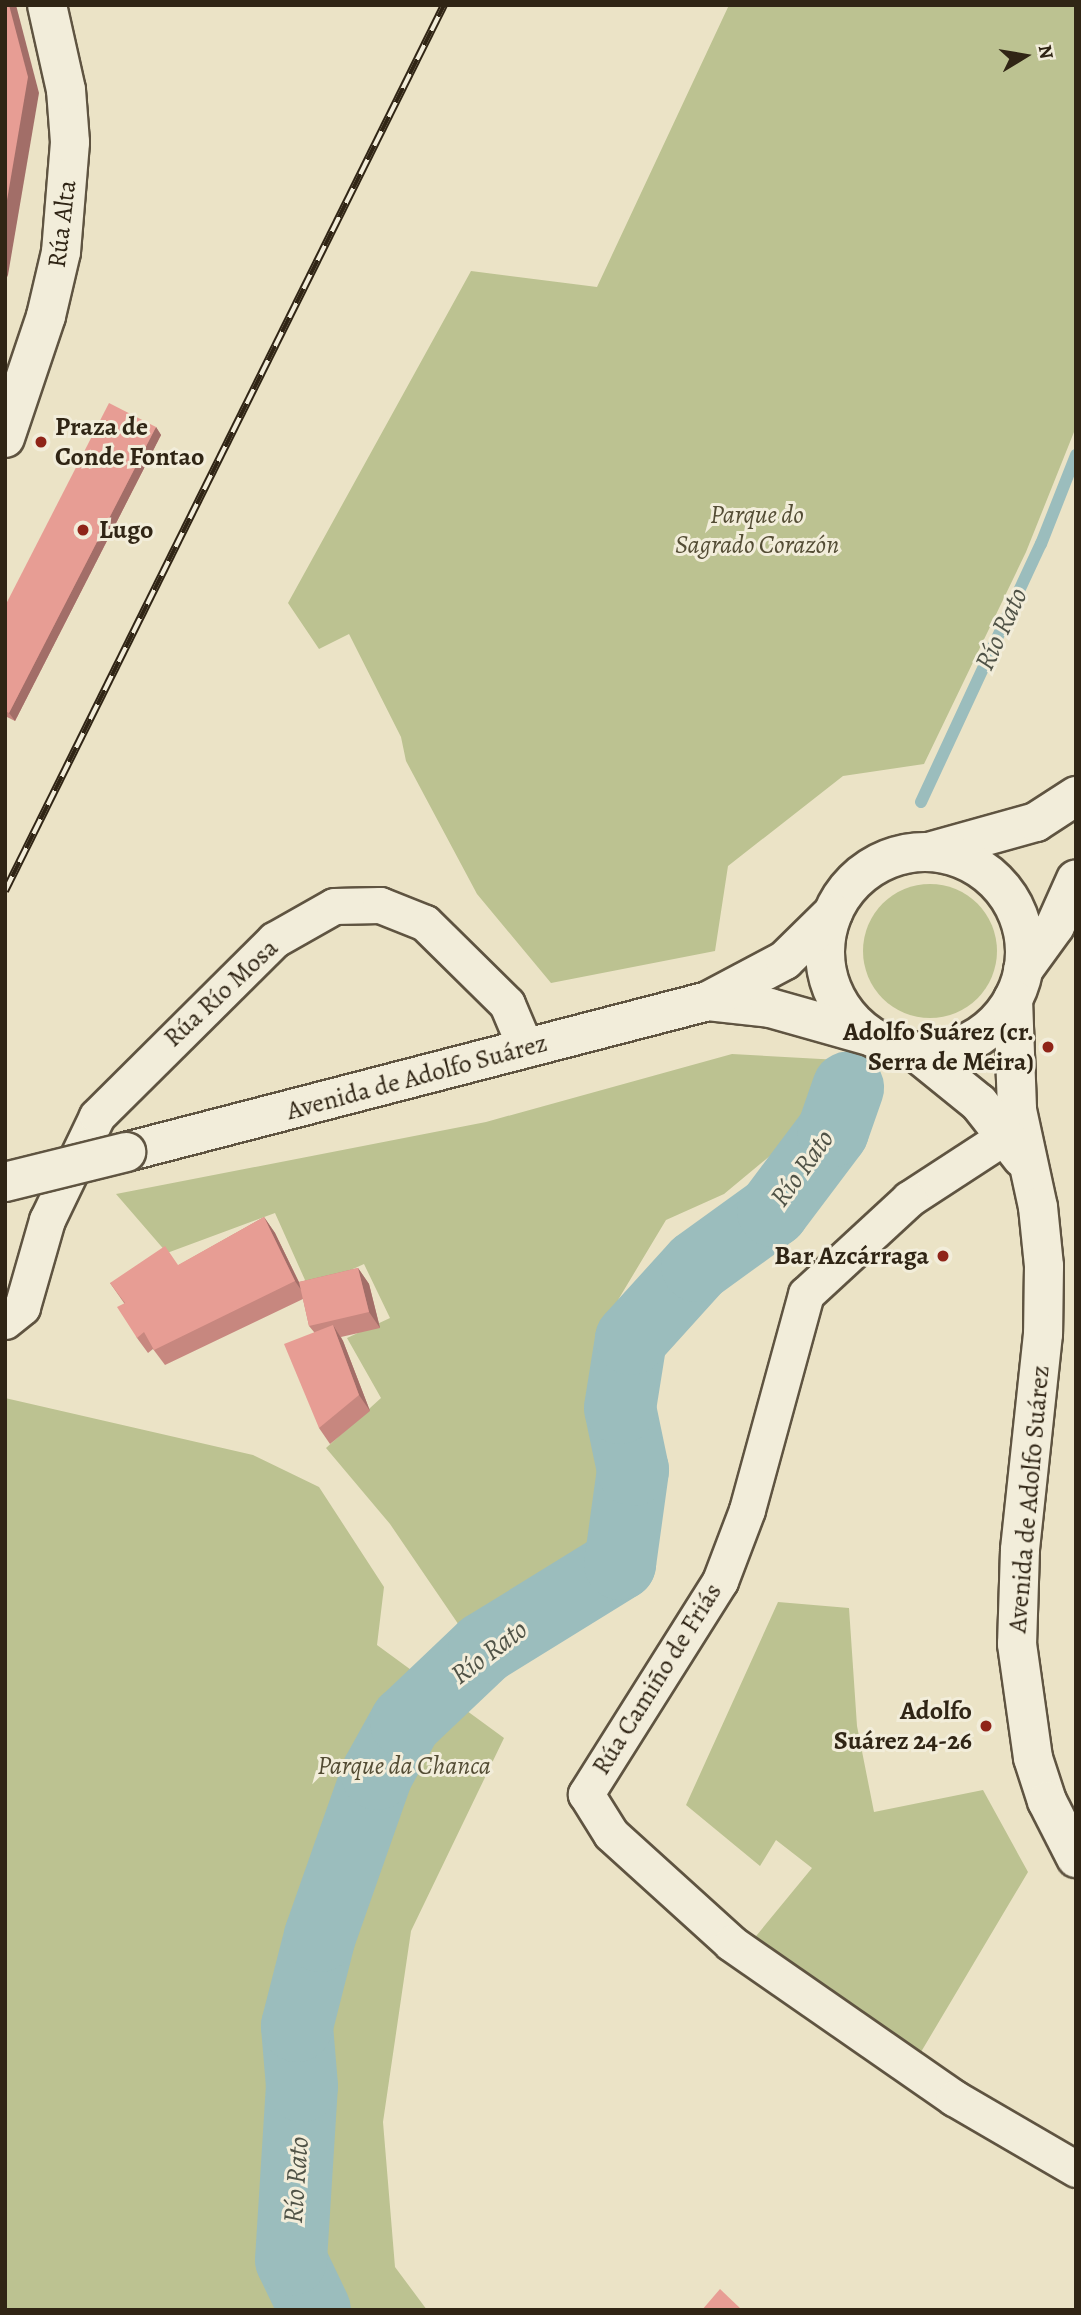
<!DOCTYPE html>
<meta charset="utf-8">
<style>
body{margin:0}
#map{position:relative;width:1081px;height:2315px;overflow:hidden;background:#ebe3c6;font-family:Alegreya,serif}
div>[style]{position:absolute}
.green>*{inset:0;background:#bcc291}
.round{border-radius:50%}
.stream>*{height:12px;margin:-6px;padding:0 6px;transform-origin:6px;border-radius:6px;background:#9bbdbd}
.river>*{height:72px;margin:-36px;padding:0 36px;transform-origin:36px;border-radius:36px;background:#9bbdbd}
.roads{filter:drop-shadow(2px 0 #5f5441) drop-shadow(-2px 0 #5f5441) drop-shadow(0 2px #5f5441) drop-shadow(0 -2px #5f5441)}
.minor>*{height:35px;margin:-17.5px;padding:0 17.5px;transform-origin:17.5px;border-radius:17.5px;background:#f2edda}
.tertiary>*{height:38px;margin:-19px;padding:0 19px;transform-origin:19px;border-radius:19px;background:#f2edda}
.tertiary>.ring{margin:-19px;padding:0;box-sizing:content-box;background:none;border:38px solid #f2edda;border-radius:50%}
.secondary>*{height:38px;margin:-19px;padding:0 19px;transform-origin:19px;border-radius:19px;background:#f2edda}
.rail>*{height:8px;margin-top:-4px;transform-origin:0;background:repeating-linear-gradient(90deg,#f2edda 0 16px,#302515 0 32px);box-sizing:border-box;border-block:2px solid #302515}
.bridges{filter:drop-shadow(2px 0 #5f5441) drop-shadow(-2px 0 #5f5441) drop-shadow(0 2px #5f5441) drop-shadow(0 -2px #5f5441)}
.tertiary-bridge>*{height:38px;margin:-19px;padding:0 19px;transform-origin:19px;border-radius:19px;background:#f2edda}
.wall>*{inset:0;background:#c7877f}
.shaded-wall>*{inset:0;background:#a26e68}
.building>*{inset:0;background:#e79d94}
.dots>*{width:19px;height:19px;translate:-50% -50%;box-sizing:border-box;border:4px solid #f2edda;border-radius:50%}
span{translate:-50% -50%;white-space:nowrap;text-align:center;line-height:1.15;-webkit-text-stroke:6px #f2edda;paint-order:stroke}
.street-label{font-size:26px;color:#302515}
.poi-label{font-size:26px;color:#302515;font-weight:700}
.left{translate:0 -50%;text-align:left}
.right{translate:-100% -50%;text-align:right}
.park-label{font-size:26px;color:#534c34;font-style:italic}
.water-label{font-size:28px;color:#505347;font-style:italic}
.frame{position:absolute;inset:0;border:7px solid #302515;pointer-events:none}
.north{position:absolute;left:990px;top:21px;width:70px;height:70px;-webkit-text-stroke:5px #f2edda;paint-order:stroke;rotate:79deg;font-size:19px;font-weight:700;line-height:28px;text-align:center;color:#302515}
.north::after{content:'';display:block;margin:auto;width:24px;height:32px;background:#302515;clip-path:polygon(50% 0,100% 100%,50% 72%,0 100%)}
</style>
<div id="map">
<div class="green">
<i style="clip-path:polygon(729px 5px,1076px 5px,1076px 427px,1026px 552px,924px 764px,843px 776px,728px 866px,715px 951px,551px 983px,477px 894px,406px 761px,401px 737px,349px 634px,319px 649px,288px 603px,471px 271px,597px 287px)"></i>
<i class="round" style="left:863px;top:884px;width:134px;height:134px"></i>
<i style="clip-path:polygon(732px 1054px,839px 1060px,836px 1094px,829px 1107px,724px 1194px,666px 1220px,618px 1300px,620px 1507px,607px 1557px,555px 1587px,494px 1612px,465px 1634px,390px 1524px,326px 1448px,381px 1398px,347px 1338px,390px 1318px,364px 1264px,309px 1289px,275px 1213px,167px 1253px,116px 1194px,486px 1122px)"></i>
<i style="clip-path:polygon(5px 1398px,253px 1455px,319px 1487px,384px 1587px,377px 1645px,504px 1738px,411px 1931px,383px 2122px,395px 2267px,427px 2310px,5px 2310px)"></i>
<i style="clip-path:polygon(778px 1602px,849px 1608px,857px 1726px,874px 1812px,983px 1790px,1028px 1872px,918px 2057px,752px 1941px,812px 1868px,776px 1840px,760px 1866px,686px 1805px)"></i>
</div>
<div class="stream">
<i style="left:921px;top:802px;width:285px;rotate:-65.1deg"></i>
<i style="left:1041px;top:544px;width:96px;rotate:-68.5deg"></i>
</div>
<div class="river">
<i style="left:315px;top:2310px;width:55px;rotate:-115.6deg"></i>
<i style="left:291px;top:2260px;width:174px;rotate:-86.4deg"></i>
<i style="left:302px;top:2086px;width:60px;rotate:-94.8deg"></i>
<i style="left:297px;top:2026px;width:93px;rotate:-75.7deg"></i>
<i style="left:320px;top:1936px;width:172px;rotate:-70.6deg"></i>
<i style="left:377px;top:1774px;width:60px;rotate:-60.9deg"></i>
<i style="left:406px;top:1722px;width:108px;rotate:-43.5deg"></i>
<i style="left:484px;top:1648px;width:160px;rotate:-31.7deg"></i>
<i style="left:620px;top:1564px;width:95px;rotate:-82.1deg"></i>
<i style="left:633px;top:1470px;width:63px;rotate:-101.8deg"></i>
<i style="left:620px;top:1408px;width:70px;rotate:-80.9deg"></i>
<i style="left:631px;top:1339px;width:98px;rotate:-47.9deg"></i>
<i style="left:697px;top:1266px;width:94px;rotate:-35.9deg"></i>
<i style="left:773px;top:1211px;width:100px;rotate:-53.1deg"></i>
<i style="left:833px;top:1131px;width:46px;rotate:-70.8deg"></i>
</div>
<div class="roads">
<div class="minor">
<i style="left:1007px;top:1135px;width:117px;rotate:146.9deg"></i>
<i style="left:909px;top:1199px;width:140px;rotate:137.3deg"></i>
<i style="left:806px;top:1294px;width:224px;rotate:105.3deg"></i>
<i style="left:747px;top:1510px;width:76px;rotate:110.8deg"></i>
<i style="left:720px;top:1581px;width:252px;rotate:122.2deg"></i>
<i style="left:586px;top:1794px;width:47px;rotate:58deg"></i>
<i style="left:611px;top:1834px;width:162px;rotate:42.2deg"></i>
<i style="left:731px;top:1943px;width:272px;rotate:34.8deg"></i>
<i style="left:954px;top:2098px;width:141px;rotate:30.2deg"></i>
<i style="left:5px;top:1321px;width:22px;rotate:-39deg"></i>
<i style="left:22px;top:1307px;width:91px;rotate:-74deg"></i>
<i style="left:47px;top:1220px;width:115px;rotate:-64.3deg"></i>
<i style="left:97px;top:1116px;width:250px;rotate:-44.8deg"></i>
<i style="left:274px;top:940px;width:69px;rotate:-29.5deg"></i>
<i style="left:334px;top:906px;width:46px;rotate:-1.2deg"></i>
<i style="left:380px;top:905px;width:48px;rotate:21.8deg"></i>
<i style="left:425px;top:923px;width:115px;rotate:44.6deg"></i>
<i style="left:507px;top:1004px;width:49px;rotate:67.1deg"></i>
</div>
<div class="tertiary">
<i style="left:5px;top:438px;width:129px;rotate:-71.4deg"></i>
<i style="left:46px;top:316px;width:66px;rotate:-76.8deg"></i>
<i style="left:61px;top:252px;width:110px;rotate:-85.3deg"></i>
<i style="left:70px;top:142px;width:52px;rotate:-94.4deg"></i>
<i style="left:66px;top:90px;width:87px;rotate:-102.6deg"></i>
<i style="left:932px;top:851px;width:108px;rotate:-15.6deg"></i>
<i style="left:1036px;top:822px;width:48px;rotate:-33deg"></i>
<i class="ring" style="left:825px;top:852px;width:162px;height:162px"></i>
<i style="left:1023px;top:970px;width:54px;rotate:-54deg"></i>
<i style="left:1055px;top:926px;width:51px;rotate:-65.9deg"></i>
<i style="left:708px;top:1001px;width:62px;rotate:6.4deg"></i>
<i style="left:770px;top:1008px;width:103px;rotate:15.8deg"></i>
<i style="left:126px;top:1152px;width:601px;rotate:-14.54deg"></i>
<i style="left:708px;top:1001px;width:87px;rotate:-28deg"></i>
<i style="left:785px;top:960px;width:67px;rotate:-44.4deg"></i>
</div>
<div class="secondary">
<i style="left:1013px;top:999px;width:111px;rotate:87.9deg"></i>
<i style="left:1017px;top:1110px;width:99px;rotate:77.8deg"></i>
<i style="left:1038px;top:1207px;width:59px;rotate:84.2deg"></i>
<i style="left:1044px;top:1266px;width:68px;rotate:90.8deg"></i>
<i style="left:1043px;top:1334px;width:217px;rotate:96.1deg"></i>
<i style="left:1020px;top:1550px;width:94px;rotate:91.8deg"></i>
<i style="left:1017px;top:1644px;width:115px;rotate:82deg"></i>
<i style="left:1033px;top:1758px;width:45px;rotate:72deg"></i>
<i style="left:1047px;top:1801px;width:64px;rotate:63deg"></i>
<i style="left:916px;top:1052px;width:81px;rotate:39deg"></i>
<i style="left:979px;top:1103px;width:70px;rotate:52deg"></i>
</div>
</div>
<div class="rail">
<i style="left:5px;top:891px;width:989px;rotate:-63.64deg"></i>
</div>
<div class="bridges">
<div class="tertiary-bridge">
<i style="left:5px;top:1182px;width:125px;rotate:-13.9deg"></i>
</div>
</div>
<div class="wall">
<i style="clip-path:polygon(156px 427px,161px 435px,15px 721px,5px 716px,5px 606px)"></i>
<i style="clip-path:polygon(264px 1217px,275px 1233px,299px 1282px,358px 1268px,369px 1284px,380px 1328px,341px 1337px,343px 1341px,370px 1411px,330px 1444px,319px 1428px,314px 1332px,309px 1326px,303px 1299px,165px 1365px,153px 1349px,148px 1353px,137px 1338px,124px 1303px,110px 1283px,179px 1265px)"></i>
</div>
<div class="shaded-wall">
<i style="clip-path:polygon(9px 5px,16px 5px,39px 93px,8px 275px,5px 282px,5px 212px)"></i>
<i style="clip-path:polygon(156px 427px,161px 435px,15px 721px,9px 713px)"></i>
<i style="clip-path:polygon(264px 1217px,275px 1233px,306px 1297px,295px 1281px)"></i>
<i style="clip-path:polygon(358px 1268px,369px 1284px,380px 1328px,369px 1312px)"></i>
<i style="clip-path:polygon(333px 1325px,343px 1341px,370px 1411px,359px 1395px)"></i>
</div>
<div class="building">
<i style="clip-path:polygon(5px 5px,9px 5px,28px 77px,5px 212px)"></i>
<i style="clip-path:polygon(109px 403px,156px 427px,9px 713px,5px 711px,5px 606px)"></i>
<i style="clip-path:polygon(264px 1217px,295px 1281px,154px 1350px,144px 1332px,137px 1338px,117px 1307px,125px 1303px,110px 1283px,165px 1246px,178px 1265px)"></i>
<i style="clip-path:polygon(358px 1268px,369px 1312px,309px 1326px,299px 1282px)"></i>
<i style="clip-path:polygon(333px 1325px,359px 1395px,319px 1428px,284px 1344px)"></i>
<i style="clip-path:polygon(720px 2289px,742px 2310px,702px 2310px)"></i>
</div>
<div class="dots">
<i style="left:41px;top:442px;background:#8f2418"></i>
<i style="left:83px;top:530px;background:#8f2418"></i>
<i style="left:1048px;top:1047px;background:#8f2418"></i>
<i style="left:943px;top:1256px;background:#8f2418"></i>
<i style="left:986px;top:1726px;background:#8f2418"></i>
</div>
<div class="street-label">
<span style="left:62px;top:224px;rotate:-83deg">Rúa Alta</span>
<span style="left:221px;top:993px;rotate:-43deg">Rúa Río Mosa</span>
<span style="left:417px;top:1077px;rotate:-15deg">Avenida de Adolfo Suárez</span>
<span style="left:1029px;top:1499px;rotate:-85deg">Avenida de Adolfo Suárez</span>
<span style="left:657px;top:1679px;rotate:-58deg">Rúa Camiño de Friás</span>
</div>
<div class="poi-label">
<span class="left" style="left:55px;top:442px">Praza de<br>Conde Fontao</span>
<span class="left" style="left:99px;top:530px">Lugo</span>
<span class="right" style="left:1034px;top:1047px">Adolfo Suárez (cr.<br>Serra de Meira)</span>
<span class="right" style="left:929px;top:1256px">Bar Azcárraga</span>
<span class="right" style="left:972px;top:1726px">Adolfo<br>Suárez 24-26</span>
</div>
<div class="park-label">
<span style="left:757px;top:530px">Parque do<br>Sagrado Corazón</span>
<span style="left:404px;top:1766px">Parque da Chanca</span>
</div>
<div class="water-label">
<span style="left:1001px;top:629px;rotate:-65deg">Río Rato</span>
<span style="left:802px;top:1168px;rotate:-54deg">Río Rato</span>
<span style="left:489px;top:1652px;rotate:-37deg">Río Rato</span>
<span style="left:296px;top:2180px;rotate:-86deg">Río Rato</span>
</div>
<div class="frame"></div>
<div class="north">N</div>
</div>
